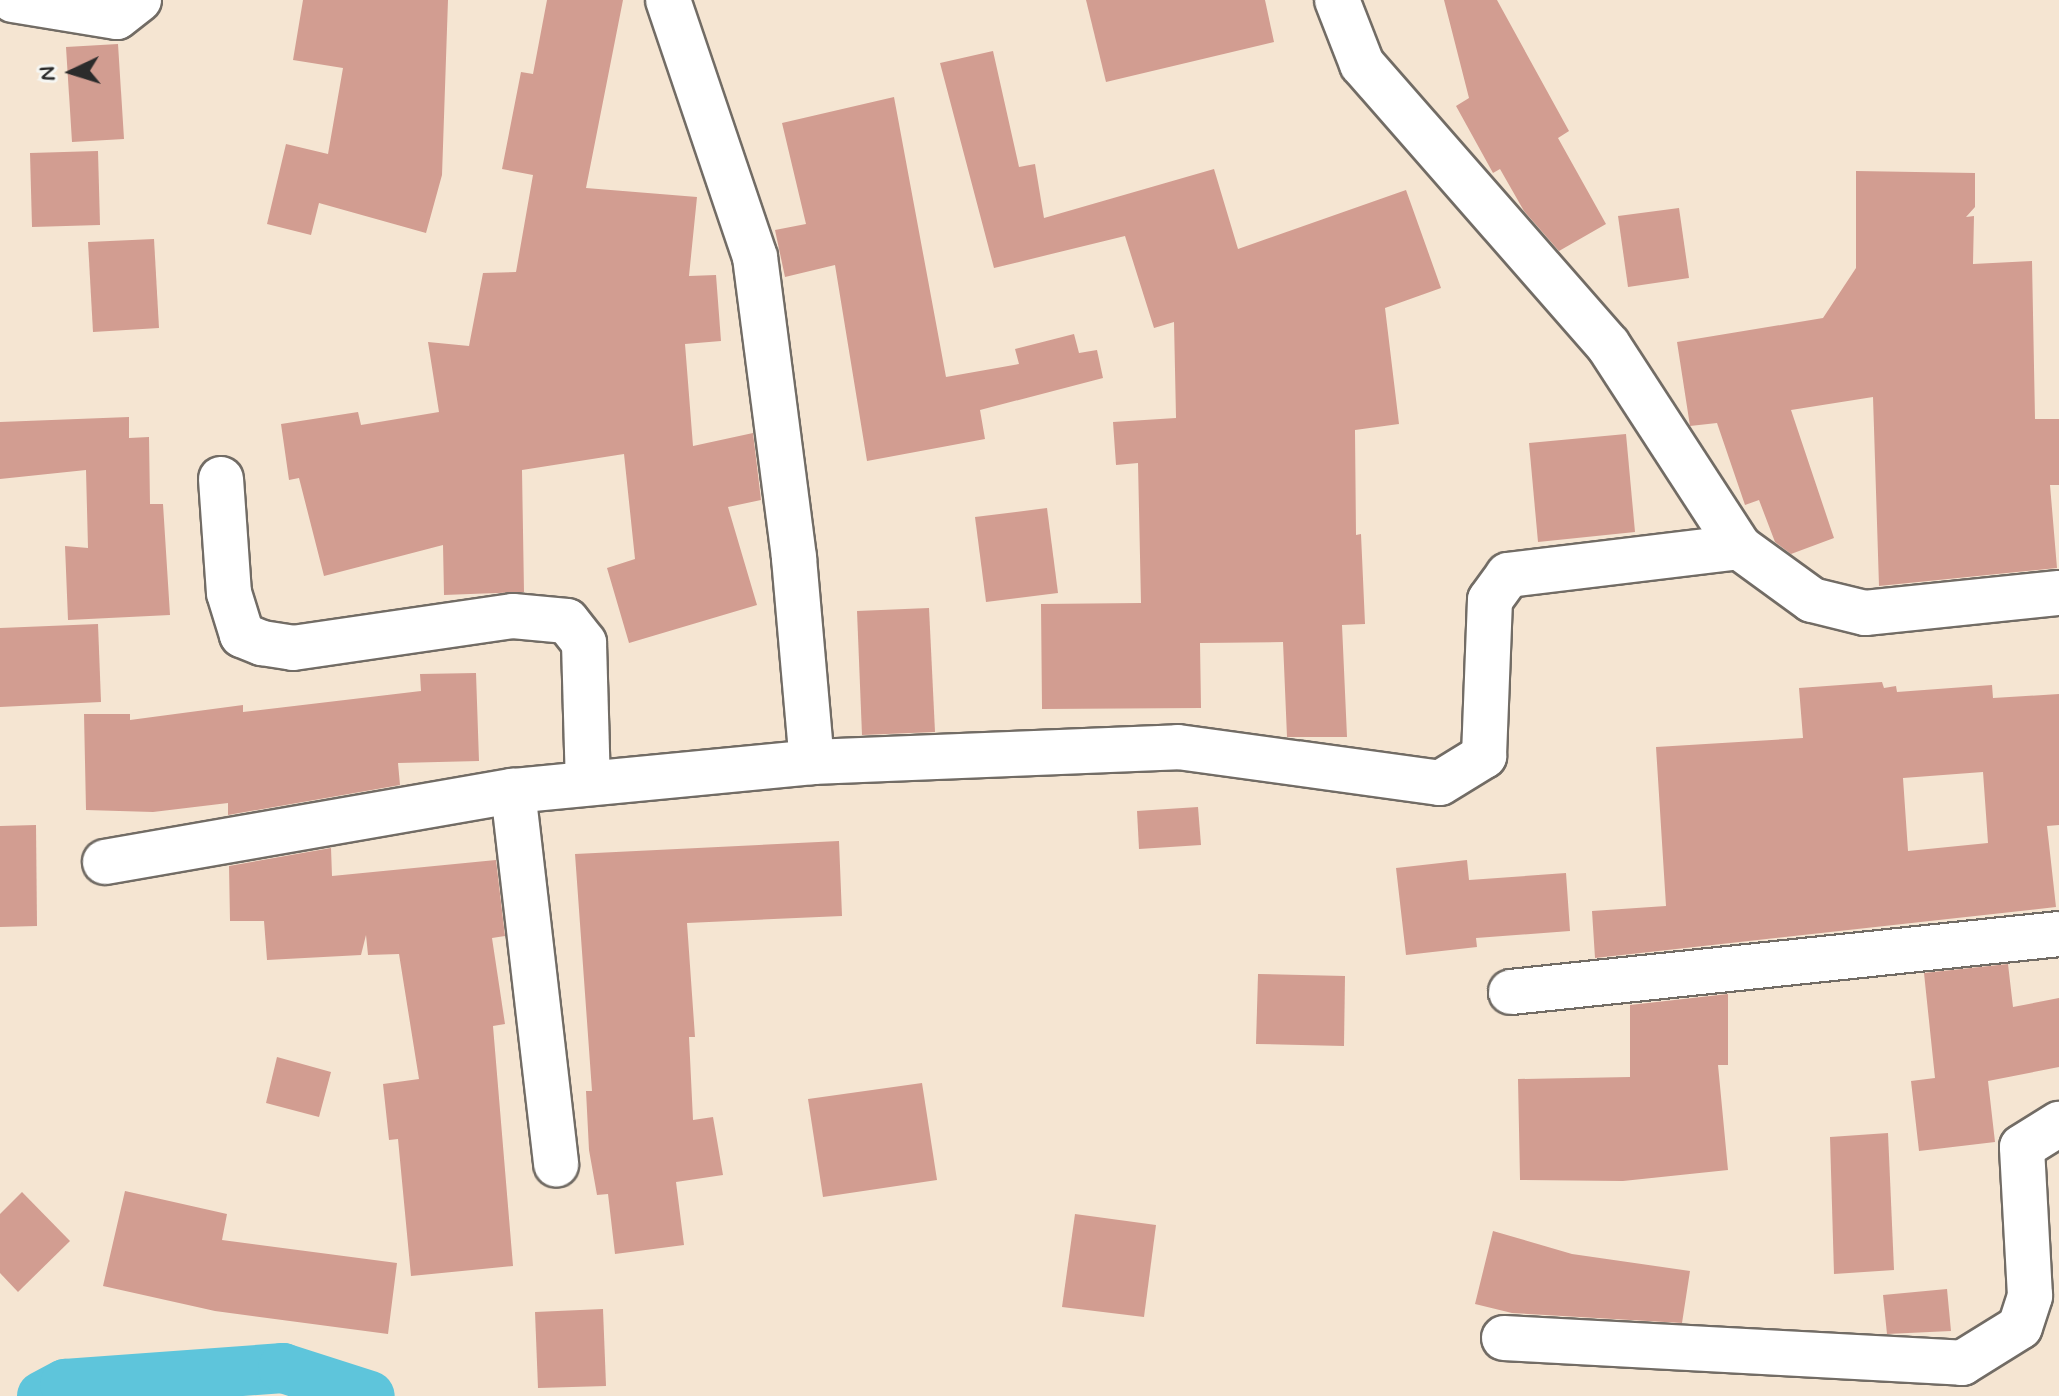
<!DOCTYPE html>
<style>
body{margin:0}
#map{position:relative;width:2059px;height:1396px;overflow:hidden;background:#f5e5d2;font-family:Mynerve,sans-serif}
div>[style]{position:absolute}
.canal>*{height:50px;margin:-25px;padding:0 25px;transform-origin:25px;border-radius:25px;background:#5ec5db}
.building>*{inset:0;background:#d29d91}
.roads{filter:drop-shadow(2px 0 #726c65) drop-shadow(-2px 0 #726c65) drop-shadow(0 2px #726c65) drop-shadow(0 -2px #726c65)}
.street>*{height:44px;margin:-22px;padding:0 22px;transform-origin:22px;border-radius:22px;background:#fff}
span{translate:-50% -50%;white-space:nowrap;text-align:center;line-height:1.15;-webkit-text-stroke:8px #f6f6f2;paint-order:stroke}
.north{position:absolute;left:32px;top:32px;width:80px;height:80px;-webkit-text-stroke:6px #f6f6f2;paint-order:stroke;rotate:266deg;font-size:22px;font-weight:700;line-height:32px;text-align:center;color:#2b2b2b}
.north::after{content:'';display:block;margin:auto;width:28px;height:36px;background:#2b2b2b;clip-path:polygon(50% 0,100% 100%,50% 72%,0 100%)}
</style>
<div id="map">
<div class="canal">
<i style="left:42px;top:1396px;width:26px;rotate:-28deg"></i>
<i style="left:65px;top:1384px;width:219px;rotate:-4.2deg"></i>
<i style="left:283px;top:1368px;width:91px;rotate:17.8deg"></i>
</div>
<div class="building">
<i style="clip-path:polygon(303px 0,448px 0,442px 175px,426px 233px,319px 203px,311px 235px,267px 224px,286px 144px,328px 154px,343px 68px,293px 60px)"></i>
<i style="clip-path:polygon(547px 0,623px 0,586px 188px,697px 197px,689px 276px,716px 275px,721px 341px,685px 344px,693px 446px,753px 433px,761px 500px,728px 507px,757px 605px,629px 643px,607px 568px,635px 559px,624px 454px,522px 470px,524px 592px,444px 595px,443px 545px,324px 576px,299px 478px,289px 480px,281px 424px,358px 412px,361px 425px,439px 412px,428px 342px,469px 346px,483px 273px,516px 272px,533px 175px,502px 169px,521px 72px,533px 74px)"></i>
<i style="clip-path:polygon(1086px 0,1265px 0,1274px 42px,1106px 82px)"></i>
<i style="clip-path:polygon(1444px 0,1497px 0,1569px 131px,1558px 138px,1606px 224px,1559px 251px,1524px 211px,1500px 169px,1493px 173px,1456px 106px,1469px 98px)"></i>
<i style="clip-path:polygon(118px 44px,124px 139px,72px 142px,66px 47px)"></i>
<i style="clip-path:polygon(993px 51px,1019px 167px,1035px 164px,1044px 218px,1214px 169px,1238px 249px,1406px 190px,1441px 288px,1385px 308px,1399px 424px,1355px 430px,1356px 535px,1361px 534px,1365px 624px,1342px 625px,1347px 737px,1287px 737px,1283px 642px,1200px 643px,1201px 708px,1042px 709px,1041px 604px,1141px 603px,1138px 463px,1116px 465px,1113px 422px,1176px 418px,1174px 322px,1154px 328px,1125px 236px,994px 268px,940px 63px)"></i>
<i style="clip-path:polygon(894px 97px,946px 377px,1019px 364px,1015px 349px,1074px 334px,1079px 353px,1097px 350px,1103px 378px,980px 410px,985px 439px,867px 461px,835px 265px,785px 277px,775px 230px,806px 224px,782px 123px)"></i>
<i style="clip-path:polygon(98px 151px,100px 225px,32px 227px,30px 153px)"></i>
<i style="clip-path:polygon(1856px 171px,1975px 173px,1975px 207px,1966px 217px,1974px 216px,1973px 264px,2032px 261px,2035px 419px,2059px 419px,2059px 485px,2050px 485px,2057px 568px,1879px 586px,1873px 397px,1791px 410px,1834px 538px,1791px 554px,1775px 542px,1759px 500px,1745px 505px,1717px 423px,1690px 426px,1677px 342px,1823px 318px,1856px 268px)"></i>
<i style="clip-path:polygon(1679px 208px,1689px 278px,1628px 287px,1618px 216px)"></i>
<i style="clip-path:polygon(154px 239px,159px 328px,93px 332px,88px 242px)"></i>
<i style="clip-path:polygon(129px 417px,129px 438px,149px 437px,150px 504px,163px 504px,170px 615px,68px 620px,65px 546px,88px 548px,86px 470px,0 479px,0 422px)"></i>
<i style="clip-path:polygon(1626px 434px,1635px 532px,1538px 542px,1529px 443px)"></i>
<i style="clip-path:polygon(1047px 508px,1058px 593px,986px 602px,975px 517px)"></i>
<i style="clip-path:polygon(929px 608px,935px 732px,862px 735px,857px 611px)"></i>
<i style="clip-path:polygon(98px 624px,101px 702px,0 707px,0 628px)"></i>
<i style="clip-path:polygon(476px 673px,479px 761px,398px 763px,400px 785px,228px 815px,228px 803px,153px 812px,86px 810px,84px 714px,130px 714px,130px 720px,243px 705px,243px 712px,421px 691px,420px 674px)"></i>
<i style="clip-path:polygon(evenodd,1882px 682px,1884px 688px,1896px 686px,1897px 692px,1992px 685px,1993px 698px,2059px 694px,2059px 825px,2047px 826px,2056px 907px,1595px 958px,1592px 911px,1666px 906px,1656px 747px,1803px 738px,1799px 688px,1882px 682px,1983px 772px,1988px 843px,1908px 851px,1903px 778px,1983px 772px)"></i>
<i style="clip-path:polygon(1198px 807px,1201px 845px,1139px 849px,1137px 811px)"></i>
<i style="clip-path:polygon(36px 825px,37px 926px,0 927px,0 826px)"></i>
<i style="clip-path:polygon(839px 841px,842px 916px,687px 923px,695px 1037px,689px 1037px,693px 1120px,713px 1117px,723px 1175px,676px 1182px,684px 1245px,615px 1254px,608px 1194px,597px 1195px,589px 1150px,586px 1091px,592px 1091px,575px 854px)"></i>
<i style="clip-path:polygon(331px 848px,332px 876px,496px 860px,505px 936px,492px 938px,505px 1024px,493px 1026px,513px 1266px,411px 1276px,398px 1139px,389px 1140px,383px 1084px,419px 1079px,399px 954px,368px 955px,366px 935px,361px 955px,267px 960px,264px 921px,230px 921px,229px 866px)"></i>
<i style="clip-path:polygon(1467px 860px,1469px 880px,1566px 873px,1570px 931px,1476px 938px,1477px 947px,1406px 955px,1396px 868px)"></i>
<i style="clip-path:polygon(2008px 964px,2013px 1007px,2059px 998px,2059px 1067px,1988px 1081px,1995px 1142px,1919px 1151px,1911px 1081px,1935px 1078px,1924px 973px)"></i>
<i style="clip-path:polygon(1258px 974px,1345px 976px,1344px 1046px,1256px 1044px)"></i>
<i style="clip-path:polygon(1728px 994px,1728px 1065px,1718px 1065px,1728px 1170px,1623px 1181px,1520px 1180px,1518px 1079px,1630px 1077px,1630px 1005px)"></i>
<i style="clip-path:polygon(277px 1057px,331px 1072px,319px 1117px,266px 1103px)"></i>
<i style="clip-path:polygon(922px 1083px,937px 1180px,823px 1197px,808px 1099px)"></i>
<i style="clip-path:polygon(1888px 1133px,1894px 1270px,1834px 1274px,1830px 1137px)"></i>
<i style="clip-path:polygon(125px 1191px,227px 1214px,222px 1240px,397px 1263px,388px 1334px,215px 1311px,103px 1286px)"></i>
<i style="clip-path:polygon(22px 1192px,70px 1241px,18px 1292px,0 1273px,0 1214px)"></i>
<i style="clip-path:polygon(1075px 1214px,1156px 1225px,1144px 1317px,1062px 1307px)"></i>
<i style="clip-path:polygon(1493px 1231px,1572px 1254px,1690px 1271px,1682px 1323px,1512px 1313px,1475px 1304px)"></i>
<i style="clip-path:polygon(1947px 1289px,1951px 1331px,1887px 1334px,1883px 1295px)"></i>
<i style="clip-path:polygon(603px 1309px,606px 1386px,538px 1388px,535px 1312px)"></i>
</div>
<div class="roads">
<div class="street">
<i style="left:13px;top:0;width:105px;rotate:9.3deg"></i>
<i style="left:117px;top:17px;width:28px;rotate:-38deg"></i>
<i style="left:668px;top:0;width:271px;rotate:71.3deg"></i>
<i style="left:755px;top:257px;width:304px;rotate:82.6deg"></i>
<i style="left:794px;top:558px;width:205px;rotate:85deg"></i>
<i style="left:1337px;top:0;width:69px;rotate:68.7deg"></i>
<i style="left:1362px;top:64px;width:373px;rotate:48.8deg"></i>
<i style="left:1608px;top:345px;width:241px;rotate:57deg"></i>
<i style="left:1739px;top:547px;width:90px;rotate:36deg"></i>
<i style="left:1812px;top:600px;width:55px;rotate:13.8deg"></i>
<i style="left:1865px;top:613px;width:195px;rotate:-5.9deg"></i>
<i style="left:221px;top:479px;width:114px;rotate:86deg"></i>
<i style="left:229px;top:593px;width:44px;rotate:72.8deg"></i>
<i style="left:242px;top:635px;width:22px;rotate:22deg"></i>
<i style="left:262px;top:643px;width:31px;rotate:9deg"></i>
<i style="left:293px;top:648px;width:222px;rotate:-8.3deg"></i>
<i style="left:513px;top:616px;width:54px;rotate:5.3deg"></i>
<i style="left:567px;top:621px;width:28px;rotate:52deg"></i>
<i style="left:584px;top:643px;width:140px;rotate:88.4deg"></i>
<i style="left:513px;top:791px;width:376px;rotate:83.4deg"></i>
<i style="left:105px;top:862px;width:414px;rotate:-9.9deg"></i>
<i style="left:513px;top:791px;width:300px;rotate:-5.5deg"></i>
<i style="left:812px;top:762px;width:366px;rotate:-2.3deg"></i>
<i style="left:1178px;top:747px;width:264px;rotate:7.8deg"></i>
<i style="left:1440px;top:783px;width:52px;rotate:-31.5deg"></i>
<i style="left:1484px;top:756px;width:156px;rotate:-87.8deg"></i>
<i style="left:1490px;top:600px;width:31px;rotate:-54deg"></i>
<i style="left:1508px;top:575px;width:233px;rotate:-6.9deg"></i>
<i style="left:1511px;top:992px;width:551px;rotate:-6.04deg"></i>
<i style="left:1504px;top:1338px;width:459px;rotate:3.1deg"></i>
<i style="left:1962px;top:1363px;width:68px;rotate:-31.8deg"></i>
<i style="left:2020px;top:1327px;width:33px;rotate:-72deg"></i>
<i style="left:2030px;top:1296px;width:149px;rotate:-93.1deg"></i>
<i style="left:2022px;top:1147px;width:44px;rotate:-31.9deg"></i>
</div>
</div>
<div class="north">N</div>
</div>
